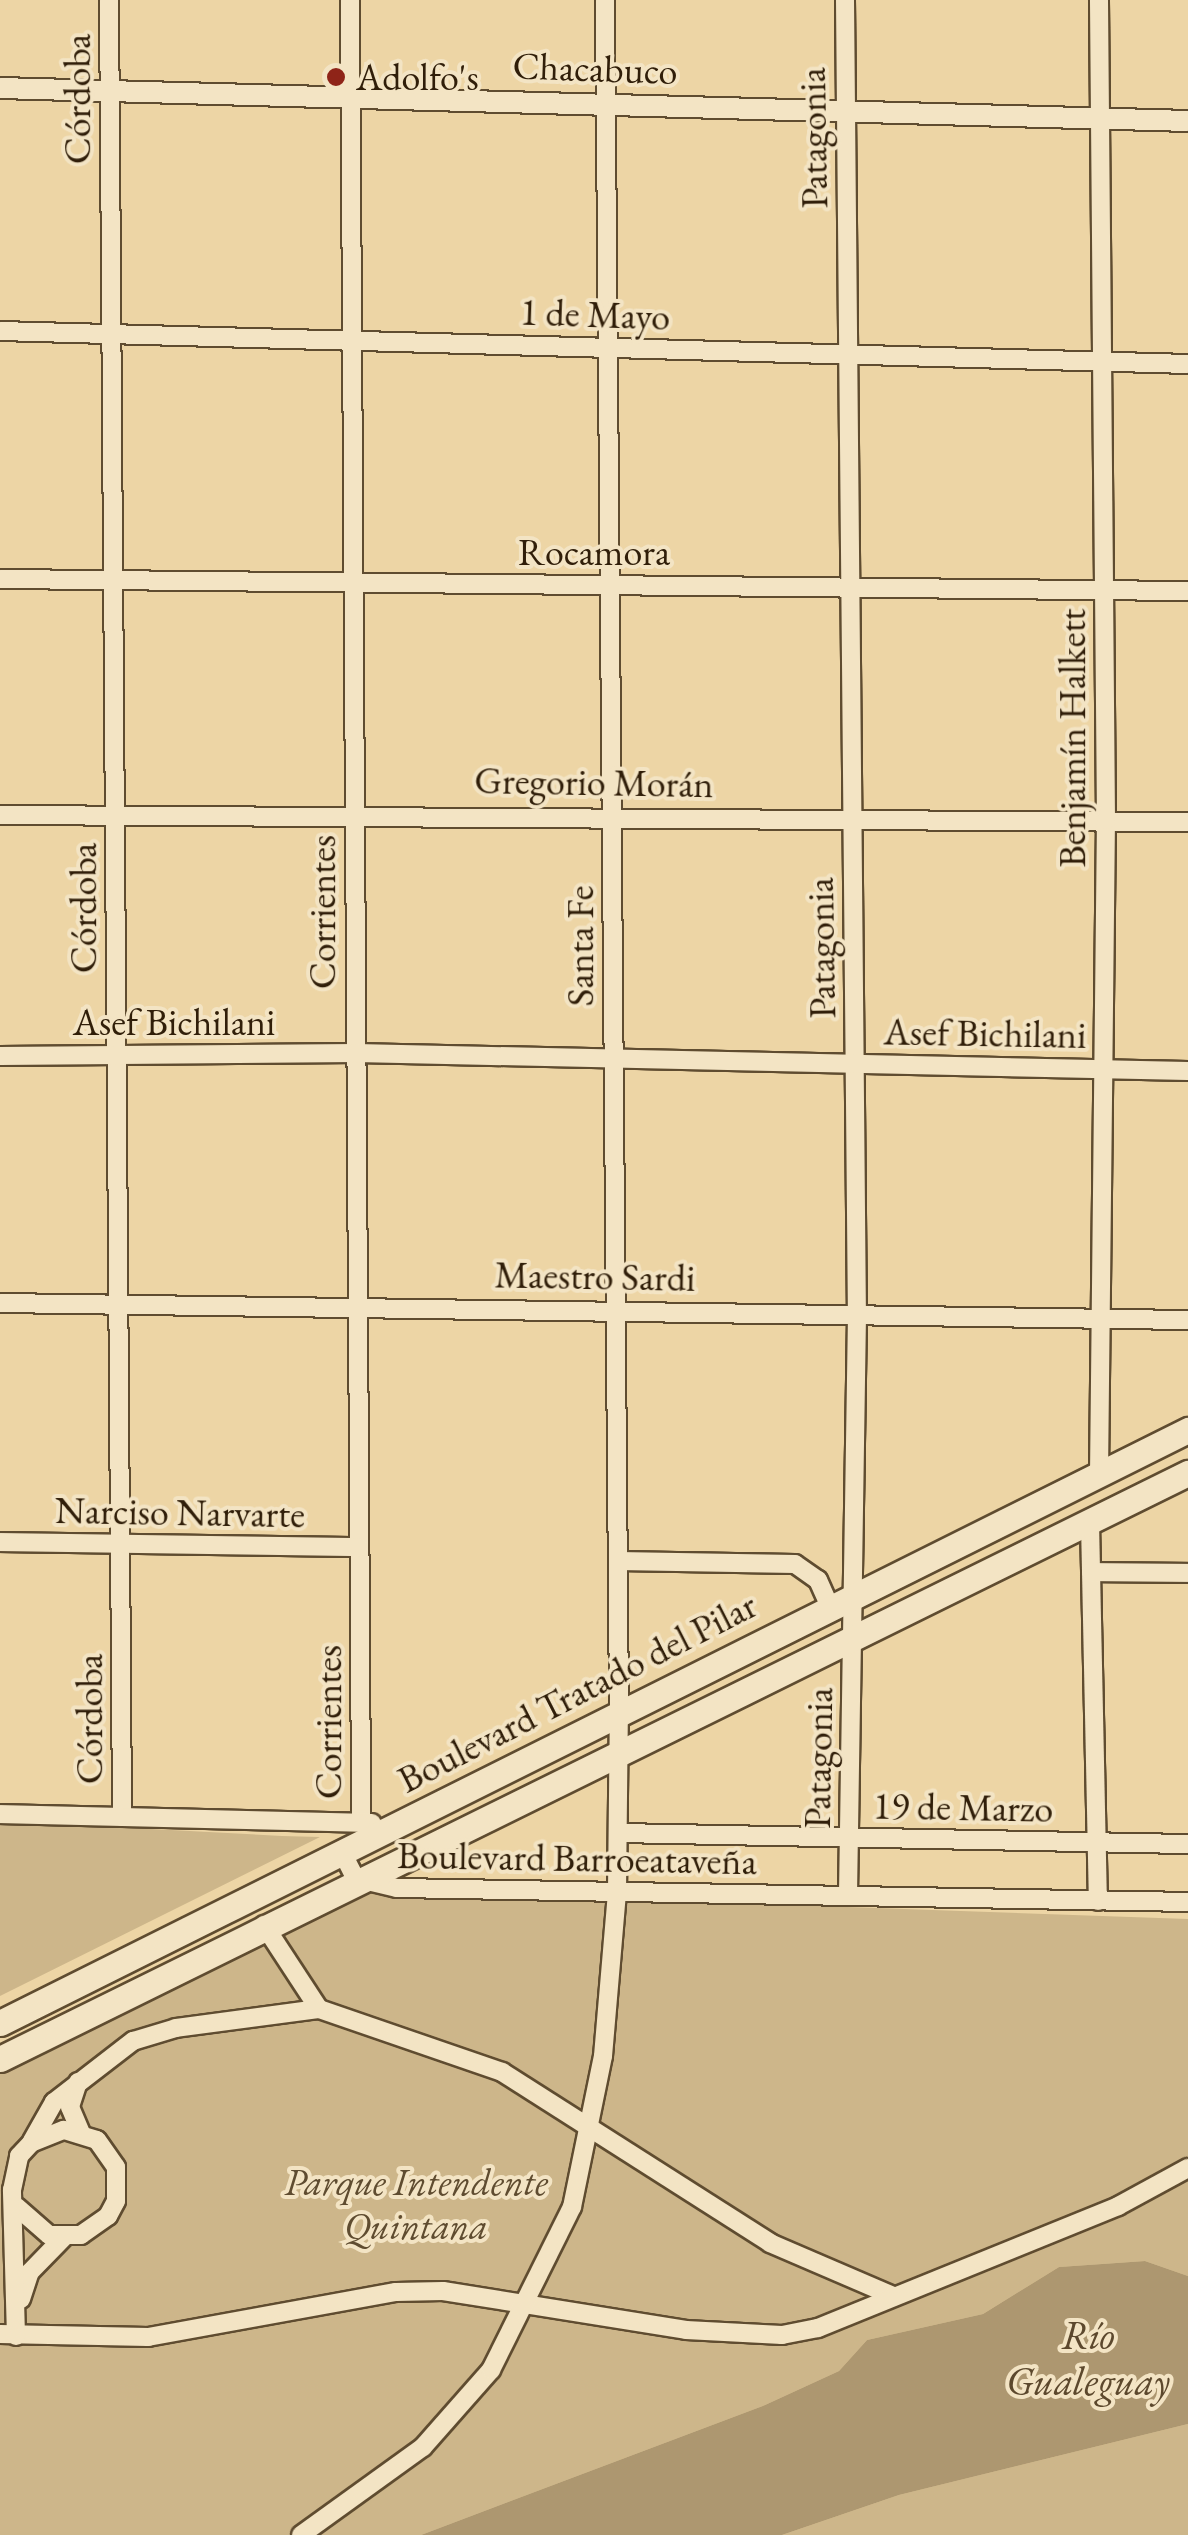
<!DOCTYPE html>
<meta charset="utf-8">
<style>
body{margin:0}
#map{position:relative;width:1188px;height:2535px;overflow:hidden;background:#edd5a5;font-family:"EB Garamond",serif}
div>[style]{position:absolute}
.green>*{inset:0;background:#cdb68a}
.water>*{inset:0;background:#ad9770}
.roads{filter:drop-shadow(2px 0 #5f4c30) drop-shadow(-2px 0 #5f4c30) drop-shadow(0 2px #5f4c30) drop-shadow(0 -2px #5f4c30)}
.minor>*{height:18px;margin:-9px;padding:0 9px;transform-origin:9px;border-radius:9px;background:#f3e4c4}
.tertiary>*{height:20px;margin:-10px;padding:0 10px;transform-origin:10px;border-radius:10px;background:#f3e4c4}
.secondary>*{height:25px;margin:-12.5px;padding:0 12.5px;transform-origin:12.5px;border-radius:12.5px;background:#f3e4c4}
.dots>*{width:28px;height:28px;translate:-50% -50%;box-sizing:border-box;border:5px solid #f3e4c4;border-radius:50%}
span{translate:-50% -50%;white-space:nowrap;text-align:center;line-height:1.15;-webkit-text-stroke:8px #f3e4c4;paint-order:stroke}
.street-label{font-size:38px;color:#301e09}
.poi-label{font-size:38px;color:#301e09}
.left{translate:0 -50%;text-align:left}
.park-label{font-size:38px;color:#5f4c30;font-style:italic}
.water-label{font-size:40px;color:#5c482d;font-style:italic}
</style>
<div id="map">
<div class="green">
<i style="clip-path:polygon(0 1821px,282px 1836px,320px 1837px,0 1996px)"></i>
<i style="clip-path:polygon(358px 1890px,1188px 1919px,1188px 2276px,1145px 2261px,1059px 2267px,983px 2314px,867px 2340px,839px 2371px,765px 2405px,421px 2535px,0 2535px,0 2068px)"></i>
<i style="clip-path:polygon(1188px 2424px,1188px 2535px,782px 2535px,899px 2495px)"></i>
</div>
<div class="water">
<i style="clip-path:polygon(1145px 2261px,1188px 2276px,1188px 2424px,899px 2495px,782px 2535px,421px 2535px,765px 2405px,839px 2371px,867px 2340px,983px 2314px,1059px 2267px)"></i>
</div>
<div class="roads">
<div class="minor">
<i style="left:109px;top:0;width:1817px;rotate:89.59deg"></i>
<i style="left:350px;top:0;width:1823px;rotate:89.65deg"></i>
<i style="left:845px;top:0;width:1315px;rotate:89.48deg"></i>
<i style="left:857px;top:1315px;width:581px;rotate:90.89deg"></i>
<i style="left:0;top:331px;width:1188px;rotate:1.59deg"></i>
<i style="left:0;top:579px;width:1188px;rotate:0.58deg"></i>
<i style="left:0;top:815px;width:1188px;rotate:0.34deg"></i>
<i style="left:0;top:1056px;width:356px;rotate:-0.5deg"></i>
<i style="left:356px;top:1053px;width:832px;rotate:1.24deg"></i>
<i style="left:0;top:1303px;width:1188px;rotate:0.82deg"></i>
<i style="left:1099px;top:1475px;width:655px;rotate:-89.39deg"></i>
<i style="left:1106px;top:820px;width:820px;rotate:-90.49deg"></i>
<i style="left:1090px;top:1523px;width:378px;rotate:88.8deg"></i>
<i style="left:0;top:1542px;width:359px;rotate:0.8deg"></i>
<i style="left:618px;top:1561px;width:177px;rotate:1deg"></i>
<i style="left:795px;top:1564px;width:28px;rotate:35deg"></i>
<i style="left:818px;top:1580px;width:30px;rotate:66deg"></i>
<i style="left:1091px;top:1572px;width:97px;rotate:0.6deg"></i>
<i style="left:0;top:1814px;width:372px;rotate:1.4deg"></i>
<i style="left:618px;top:1833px;width:570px;rotate:1.11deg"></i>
<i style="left:342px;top:1852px;width:29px;rotate:63deg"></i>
<i style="left:355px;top:1878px;width:43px;rotate:13.4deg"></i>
<i style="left:397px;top:1888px;width:791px;rotate:1.01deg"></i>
<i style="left:264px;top:1925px;width:100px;rotate:56.8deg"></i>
<i style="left:319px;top:2009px;width:194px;rotate:19deg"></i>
<i style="left:502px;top:2072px;width:318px;rotate:32.5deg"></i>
<i style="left:770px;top:2243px;width:134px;rotate:23.3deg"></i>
<i style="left:78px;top:2082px;width:26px;rotate:108deg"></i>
<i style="left:70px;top:2107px;width:28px;rotate:67deg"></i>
<i style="left:32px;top:2141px;width:45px;rotate:-60.6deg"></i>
<i style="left:54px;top:2102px;width:100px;rotate:-37.7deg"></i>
<i style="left:133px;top:2041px;width:45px;rotate:-16.8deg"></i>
<i style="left:176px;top:2028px;width:144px;rotate:-7.6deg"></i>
<i style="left:21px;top:2299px;width:28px;rotate:-72deg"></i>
<i style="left:30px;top:2272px;width:49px;rotate:-45.8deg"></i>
<i style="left:0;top:2334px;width:148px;rotate:1.2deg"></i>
<i style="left:148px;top:2337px;width:252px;rotate:-10.3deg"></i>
<i style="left:396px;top:2292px;width:47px;rotate:-1.2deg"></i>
<i style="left:443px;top:2291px;width:246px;rotate:9.1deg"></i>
<i style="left:686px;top:2330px;width:96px;rotate:3deg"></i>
<i style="left:782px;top:2335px;width:37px;rotate:-11deg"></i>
<i style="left:818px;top:2328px;width:324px;rotate:-22.1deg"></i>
<i style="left:1118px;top:2206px;width:80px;rotate:-28.5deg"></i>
<i style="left:16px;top:2336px;width:146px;rotate:-91.6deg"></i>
<i style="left:12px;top:2190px;width:35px;rotate:-78deg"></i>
<i style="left:19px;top:2156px;width:18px;rotate:-47deg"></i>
<i style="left:31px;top:2143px;width:35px;rotate:-22deg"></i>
<i style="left:64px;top:2130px;width:34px;rotate:17deg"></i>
<i style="left:97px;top:2140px;width:33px;rotate:55deg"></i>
<i style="left:116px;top:2167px;width:34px;rotate:90deg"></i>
<i style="left:116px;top:2201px;width:17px;rotate:118deg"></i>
<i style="left:108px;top:2216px;width:33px;rotate:145deg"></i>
<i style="left:81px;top:2235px;width:32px;rotate:180deg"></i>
<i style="left:49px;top:2235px;width:43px;rotate:-138.8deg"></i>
<i style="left:301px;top:2535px;width:150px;rotate:-35.8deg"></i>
<i style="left:423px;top:2447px;width:103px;rotate:-48.6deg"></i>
<i style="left:491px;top:2370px;width:182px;rotate:-63.6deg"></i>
<i style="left:572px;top:2207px;width:154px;rotate:-78.4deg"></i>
<i style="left:603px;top:2056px;width:165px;rotate:-85.1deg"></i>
<i style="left:617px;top:1892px;width:180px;rotate:-89.4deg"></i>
<i style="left:619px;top:1712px;width:1712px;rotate:-90.47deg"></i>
</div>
<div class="tertiary">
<i style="left:0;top:88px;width:1188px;rotate:1.59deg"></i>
</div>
<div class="secondary">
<i style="left:0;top:2023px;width:1328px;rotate:-26.53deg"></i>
<i style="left:0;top:2059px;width:1325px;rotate:-26.26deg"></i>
</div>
</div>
<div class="dots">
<i style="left:336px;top:77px;background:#8f2418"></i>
</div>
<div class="street-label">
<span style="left:595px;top:68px;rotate:2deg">Chacabuco</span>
<span style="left:77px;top:99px;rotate:-90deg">Córdoba</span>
<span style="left:813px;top:138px;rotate:-91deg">Patagonia</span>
<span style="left:595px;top:314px;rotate:2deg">1 de Mayo</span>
<span style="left:594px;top:552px">Rocamora</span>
<span style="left:1072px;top:738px;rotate:-90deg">Benjamín Halkett</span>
<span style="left:594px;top:782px;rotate:1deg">Gregorio Morán</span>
<span style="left:83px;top:908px;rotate:-90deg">Córdoba</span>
<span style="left:322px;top:912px;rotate:-90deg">Corrientes</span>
<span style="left:580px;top:946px;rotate:-90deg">Santa Fe</span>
<span style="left:821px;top:948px;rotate:-91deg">Patagonia</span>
<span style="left:174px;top:1022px">Asef Bichilani</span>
<span style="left:985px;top:1033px;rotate:1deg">Asef Bichilani</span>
<span style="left:595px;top:1276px;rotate:1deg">Maestro Sardi</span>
<span style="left:180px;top:1512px;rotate:1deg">Narciso Narvarte</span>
<span style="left:577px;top:1692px;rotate:-27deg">Boulevard Tratado del Pilar</span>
<span style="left:89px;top:1719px;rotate:-90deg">Córdoba</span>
<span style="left:328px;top:1722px;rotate:-90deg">Corrientes</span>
<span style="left:818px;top:1758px;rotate:-89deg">Patagonia</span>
<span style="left:963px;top:1807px;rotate:1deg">19 de Marzo</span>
<span style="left:577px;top:1858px;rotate:1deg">Boulevard Barroeataveña</span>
</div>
<div class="poi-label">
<span class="left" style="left:356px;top:77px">Adolfo's</span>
</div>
<div class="park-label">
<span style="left:416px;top:2204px">Parque Intendente<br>Quintana</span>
</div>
<div class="water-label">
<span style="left:1088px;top:2358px">Río<br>Gualeguay</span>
</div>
</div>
